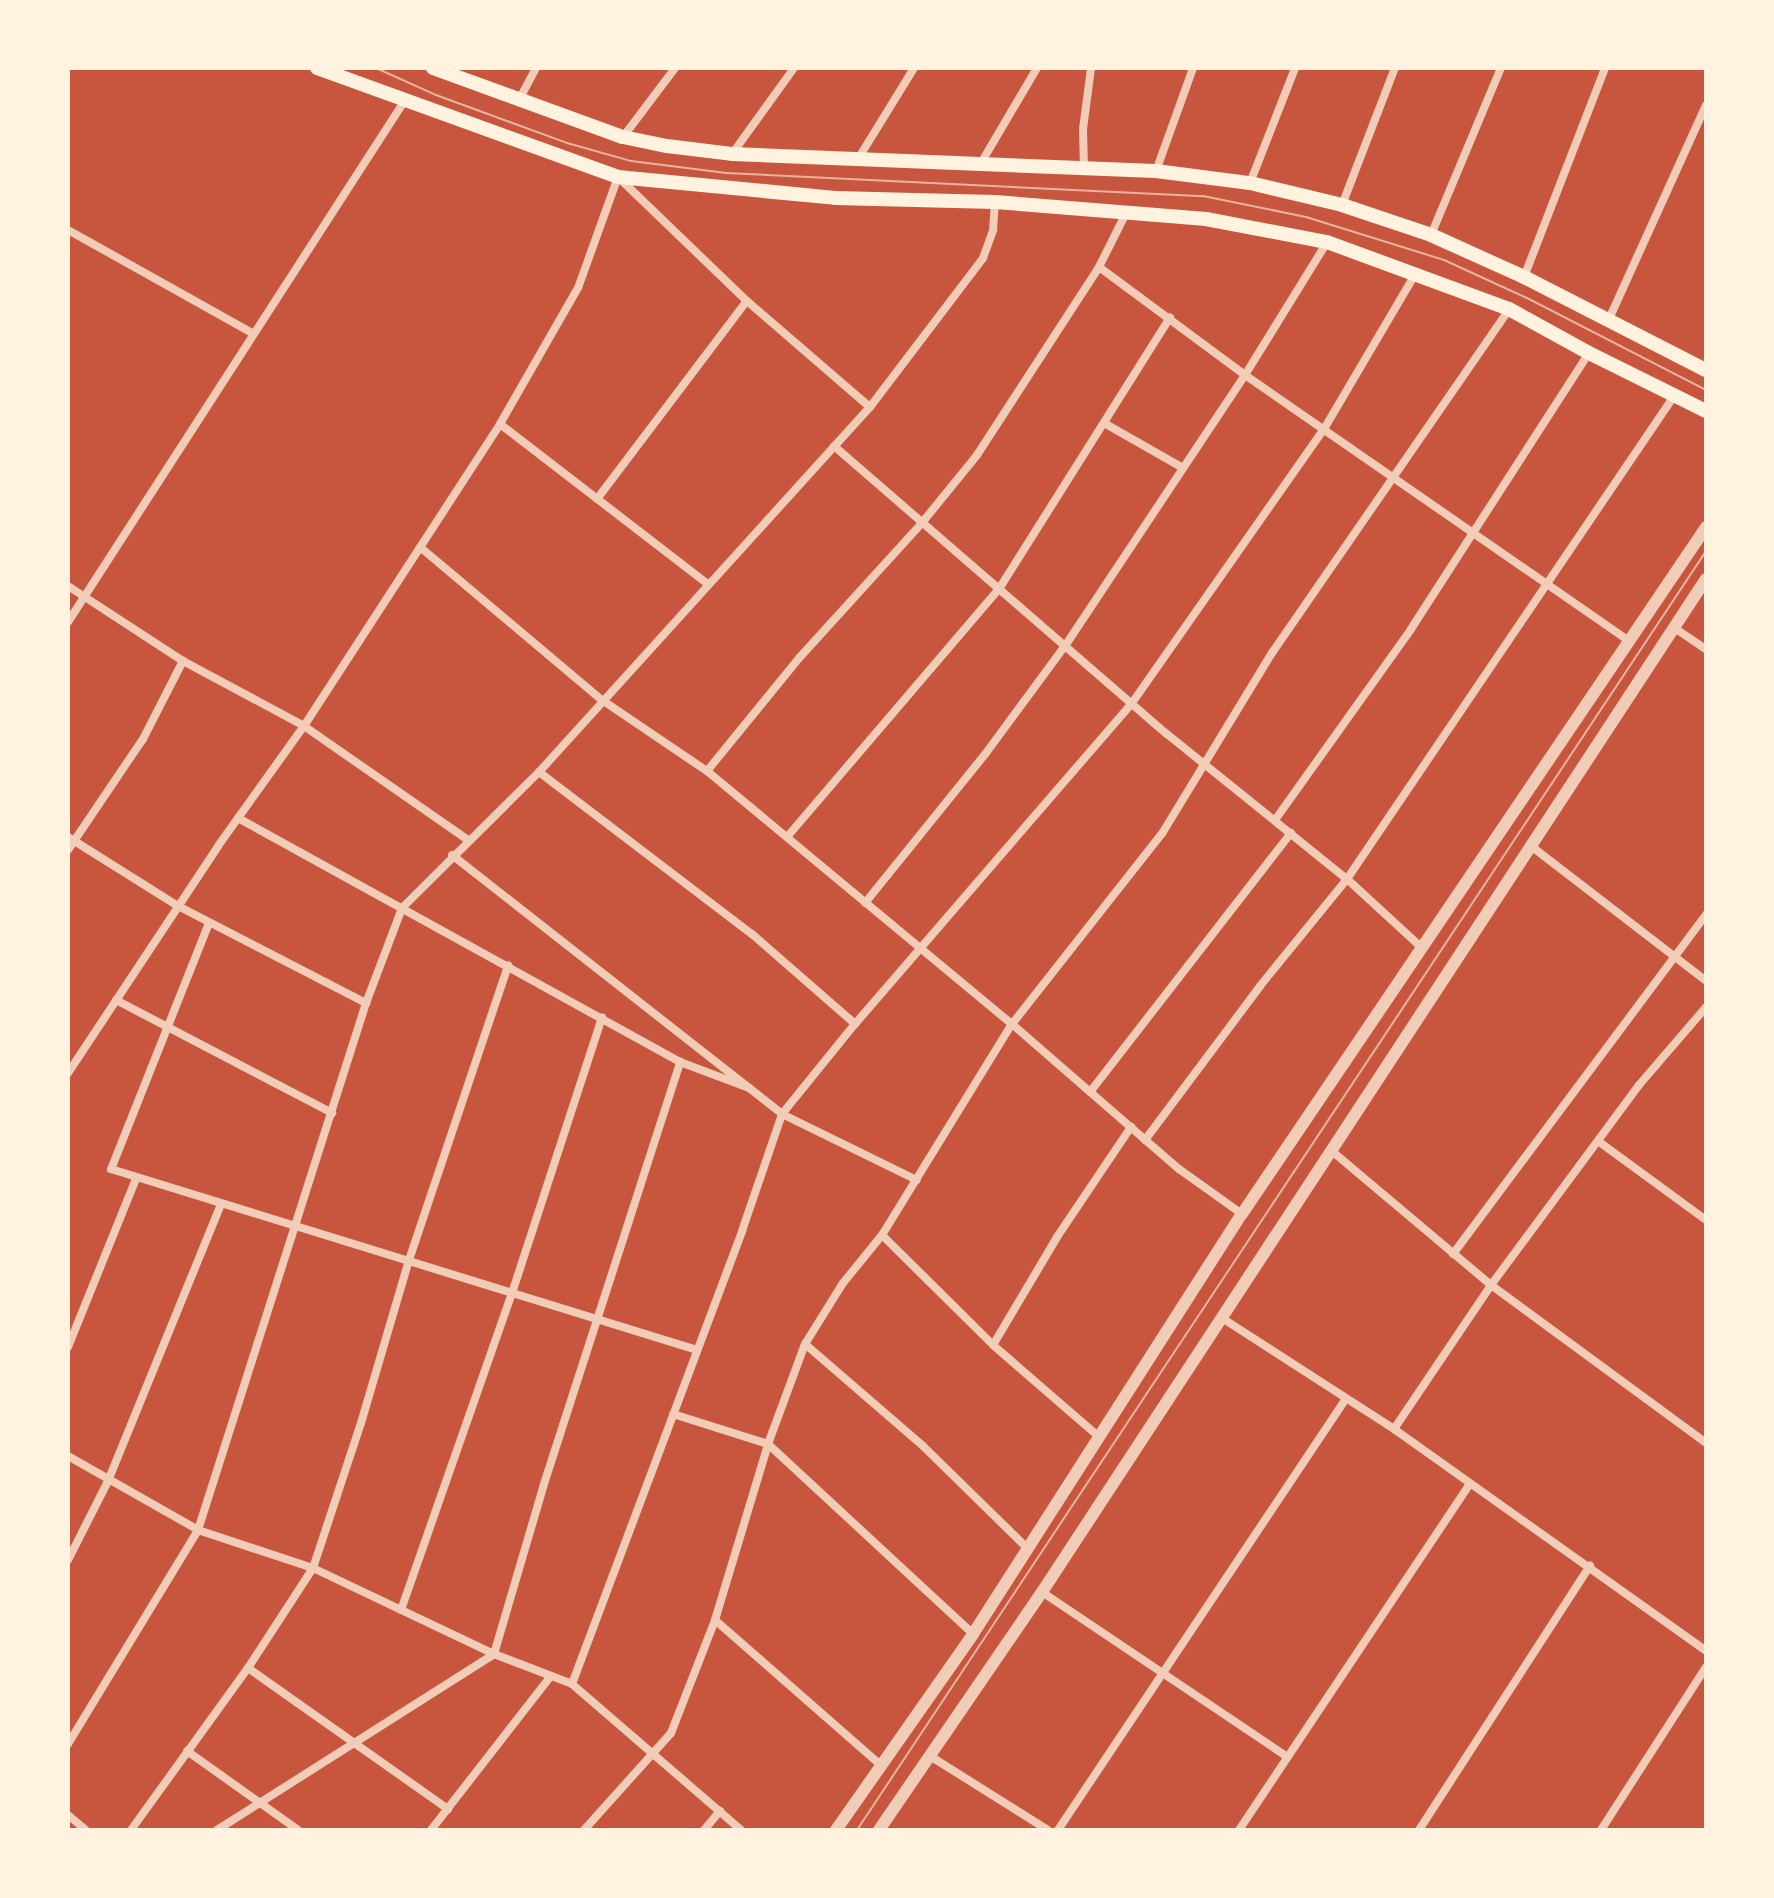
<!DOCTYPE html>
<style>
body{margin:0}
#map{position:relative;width:1774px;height:1898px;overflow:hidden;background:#c8553d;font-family:"Asap Condensed",sans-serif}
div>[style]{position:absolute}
.minor>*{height:8px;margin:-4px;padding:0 4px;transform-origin:4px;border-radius:4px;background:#f1ccb7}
.tertiary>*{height:12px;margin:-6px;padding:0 6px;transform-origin:6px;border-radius:6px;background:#f1ccb7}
.secondary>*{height:14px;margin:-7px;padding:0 7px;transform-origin:7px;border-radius:7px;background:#fff3e0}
.tram>*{height:2px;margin:-1px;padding:0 1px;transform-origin:1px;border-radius:1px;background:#e9b49f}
span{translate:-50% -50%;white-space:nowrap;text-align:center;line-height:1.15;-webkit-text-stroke:7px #fff3e0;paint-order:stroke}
.frame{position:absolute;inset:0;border:70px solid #fff3e0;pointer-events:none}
</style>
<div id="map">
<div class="minor">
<i style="left:519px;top:100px;width:36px;rotate:-62deg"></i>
<i style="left:623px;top:137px;width:86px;rotate:-53deg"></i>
<i style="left:732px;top:154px;width:106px;rotate:-54.2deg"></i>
<i style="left:858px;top:159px;width:107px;rotate:-58.4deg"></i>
<i style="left:981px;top:163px;width:110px;rotate:-59.5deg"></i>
<i style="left:1084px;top:170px;width:41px;rotate:-91.4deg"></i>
<i style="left:1083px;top:129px;width:62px;rotate:-82.5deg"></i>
<i style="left:1156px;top:171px;width:109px;rotate:-70.2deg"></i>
<i style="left:1250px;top:183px;width:123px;rotate:-68.6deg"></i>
<i style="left:1342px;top:205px;width:147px;rotate:-68.9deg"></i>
<i style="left:68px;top:230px;width:211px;rotate:29.2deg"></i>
<i style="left:1431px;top:235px;width:181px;rotate:-67.3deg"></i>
<i style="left:1099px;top:267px;width:182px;rotate:36.5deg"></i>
<i style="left:1245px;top:375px;width:465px;rotate:34.7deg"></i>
<i style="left:1524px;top:277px;width:224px;rotate:-68.8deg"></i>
<i style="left:1609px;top:319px;width:235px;rotate:-65.6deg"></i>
<i style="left:1104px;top:423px;width:91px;rotate:29.7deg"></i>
<i style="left:500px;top:424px;width:262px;rotate:37.6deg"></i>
<i style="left:834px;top:446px;width:440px;rotate:40.9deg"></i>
<i style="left:1167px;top:734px;width:231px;rotate:38.9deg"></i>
<i style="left:1347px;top:879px;width:102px;rotate:42.6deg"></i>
<i style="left:597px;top:499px;width:248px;rotate:-52.9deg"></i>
<i style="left:420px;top:547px;width:238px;rotate:40.1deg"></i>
<i style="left:602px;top:700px;width:127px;rotate:34.1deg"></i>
<i style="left:707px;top:771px;width:396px;rotate:39.7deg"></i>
<i style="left:1012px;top:1024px;width:221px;rotate:41deg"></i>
<i style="left:1179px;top:1169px;width:77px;rotate:35.5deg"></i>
<i style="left:68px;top:586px;width:137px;rotate:33.1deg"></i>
<i style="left:183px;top:661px;width:137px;rotate:28.2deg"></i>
<i style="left:304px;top:726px;width:200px;rotate:34.8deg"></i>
<i style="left:68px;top:622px;width:621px;rotate:-57.15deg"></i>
<i style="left:1673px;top:627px;width:40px;rotate:34deg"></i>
<i style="left:707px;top:771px;width:147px;rotate:-50.8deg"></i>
<i style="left:800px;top:657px;width:180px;rotate:-47.7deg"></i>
<i style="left:921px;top:524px;width:89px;rotate:-50.9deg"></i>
<i style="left:977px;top:455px;width:224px;rotate:-57deg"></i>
<i style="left:1099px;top:267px;width:60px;rotate:-63.4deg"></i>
<i style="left:539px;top:772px;width:268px;rotate:37.3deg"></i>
<i style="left:752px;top:934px;width:137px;rotate:41.1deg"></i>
<i style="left:238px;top:818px;width:505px;rotate:28.9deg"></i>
<i style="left:680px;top:1062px;width:74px;rotate:20.6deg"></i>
<i style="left:1275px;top:820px;width:234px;rotate:-54.5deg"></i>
<i style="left:1411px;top:629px;width:328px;rotate:-57.2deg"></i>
<i style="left:68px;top:837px;width:130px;rotate:32.1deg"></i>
<i style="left:178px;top:906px;width:212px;rotate:27.3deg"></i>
<i style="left:787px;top:837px;width:326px;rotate:-49.5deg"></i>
<i style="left:999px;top:589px;width:321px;rotate:-57.8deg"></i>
<i style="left:1531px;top:846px;width:221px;rotate:37.6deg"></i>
<i style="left:68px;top:850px;width:134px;rotate:-56deg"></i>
<i style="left:143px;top:739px;width:88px;rotate:-62.9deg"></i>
<i style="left:452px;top:855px;width:420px;rotate:38.1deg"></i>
<i style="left:782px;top:1114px;width:150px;rotate:26.1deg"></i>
<i style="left:865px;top:903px;width:193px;rotate:-51.1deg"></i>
<i style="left:986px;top:753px;width:133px;rotate:-53.6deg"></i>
<i style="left:1065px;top:646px;width:325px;rotate:-56.4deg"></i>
<i style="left:1245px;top:375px;width:156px;rotate:-58.3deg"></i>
<i style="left:209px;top:923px;width:265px;rotate:111.7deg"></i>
<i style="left:111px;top:1169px;width:613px;rotate:17.16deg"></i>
<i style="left:116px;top:1000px;width:244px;rotate:27.6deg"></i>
<i style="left:68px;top:1073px;width:272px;rotate:-56.5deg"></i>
<i style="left:218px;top:846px;width:148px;rotate:-54.4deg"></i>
<i style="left:304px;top:726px;width:360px;rotate:-57deg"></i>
<i style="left:500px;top:424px;width:157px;rotate:-60.2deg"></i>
<i style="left:578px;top:288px;width:118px;rotate:-70.2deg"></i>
<i style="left:618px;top:177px;width:179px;rotate:43.9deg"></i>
<i style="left:747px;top:301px;width:162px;rotate:40.8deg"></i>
<i style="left:1090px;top:1092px;width:328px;rotate:-52.2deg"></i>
<i style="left:1145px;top:1140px;width:192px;rotate:-53.2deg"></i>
<i style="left:1260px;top:986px;width:138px;rotate:-50.9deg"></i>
<i style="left:1347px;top:879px;width:583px;rotate:-55.9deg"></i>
<i style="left:1598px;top:1141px;width:134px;rotate:36.2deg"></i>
<i style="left:1333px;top:1152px;width:207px;rotate:40.1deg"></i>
<i style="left:1491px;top:1285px;width:267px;rotate:36.3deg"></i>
<i style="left:882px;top:1235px;width:156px;rotate:44.7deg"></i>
<i style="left:993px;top:1345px;width:139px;rotate:40.9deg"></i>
<i style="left:1453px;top:1254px;width:424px;rotate:-53.3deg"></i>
<i style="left:1222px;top:1318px;width:205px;rotate:32.8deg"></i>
<i style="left:1394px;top:1429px;width:383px;rotate:35.4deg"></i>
<i style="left:805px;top:1344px;width:156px;rotate:40.8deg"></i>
<i style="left:923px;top:1446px;width:147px;rotate:44.4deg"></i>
<i style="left:993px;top:1345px;width:126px;rotate:-59.3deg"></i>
<i style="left:1057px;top:1237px;width:133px;rotate:-56.1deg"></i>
<i style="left:68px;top:1347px;width:181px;rotate:-68deg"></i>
<i style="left:673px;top:1414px;width:100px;rotate:17.5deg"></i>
<i style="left:768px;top:1444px;width:280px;rotate:42.8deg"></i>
<i style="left:1394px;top:1429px;width:174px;rotate:-56deg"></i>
<i style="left:1491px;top:1285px;width:249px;rotate:-53.5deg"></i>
<i style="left:1639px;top:1085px;width:103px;rotate:-49.3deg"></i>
<i style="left:68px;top:1456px;width:150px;rotate:29.6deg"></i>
<i style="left:198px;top:1530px;width:121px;rotate:18.3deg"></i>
<i style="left:313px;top:1568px;width:200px;rotate:25.4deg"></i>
<i style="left:494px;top:1654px;width:84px;rotate:21deg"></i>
<i style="left:572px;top:1684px;width:223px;rotate:40.8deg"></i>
<i style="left:68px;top:1560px;width:89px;rotate:-63.1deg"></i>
<i style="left:108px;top:1481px;width:299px;rotate:-67.8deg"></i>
<i style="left:1042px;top:1592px;width:296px;rotate:33.9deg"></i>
<i style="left:401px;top:1610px;width:336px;rotate:-70.7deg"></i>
<i style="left:512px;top:1293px;width:290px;rotate:-71.9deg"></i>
<i style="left:715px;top:1620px;width:222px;rotate:41.2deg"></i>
<i style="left:248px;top:1668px;width:245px;rotate:35.2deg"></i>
<i style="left:572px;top:1684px;width:484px;rotate:-69.4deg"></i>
<i style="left:742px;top:1231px;width:124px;rotate:-71.1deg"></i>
<i style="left:782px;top:1114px;width:116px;rotate:-51deg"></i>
<i style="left:855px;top:1024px;width:424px;rotate:-49.2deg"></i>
<i style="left:1132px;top:703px;width:335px;rotate:-55deg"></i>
<i style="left:1324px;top:429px;width:181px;rotate:-59.5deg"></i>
<i style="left:68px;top:1744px;width:250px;rotate:-58.7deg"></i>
<i style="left:198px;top:1530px;width:553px;rotate:-72.32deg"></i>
<i style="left:366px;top:1003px;width:102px;rotate:-69.2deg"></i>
<i style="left:402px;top:908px;width:193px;rotate:-44.8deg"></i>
<i style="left:539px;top:772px;width:493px;rotate:-47.8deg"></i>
<i style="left:870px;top:407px;width:187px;rotate:-52.8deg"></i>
<i style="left:983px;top:258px;width:30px;rotate:-70deg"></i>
<i style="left:993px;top:230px;width:28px;rotate:-86deg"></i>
<i style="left:187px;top:1751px;width:136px;rotate:35.4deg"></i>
<i style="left:930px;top:1756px;width:139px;rotate:32.1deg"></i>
<i style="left:68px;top:1815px;width:23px;rotate:40deg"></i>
<i style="left:131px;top:1830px;width:200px;rotate:-54.2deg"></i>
<i style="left:248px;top:1668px;width:119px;rotate:-57deg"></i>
<i style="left:313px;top:1568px;width:153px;rotate:-71.7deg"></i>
<i style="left:361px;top:1423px;width:170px;rotate:-73.6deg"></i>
<i style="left:409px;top:1260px;width:311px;rotate:-71.4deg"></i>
<i style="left:217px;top:1830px;width:328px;rotate:-32.4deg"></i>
<i style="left:494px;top:1654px;width:174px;rotate:-73.6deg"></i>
<i style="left:543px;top:1487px;width:447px;rotate:-72.1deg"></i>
<i style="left:431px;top:1830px;width:195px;rotate:-52.1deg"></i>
<i style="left:584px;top:1830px;width:130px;rotate:-48.1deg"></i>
<i style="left:671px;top:1733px;width:121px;rotate:-68.7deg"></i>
<i style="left:715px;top:1620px;width:184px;rotate:-73.2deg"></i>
<i style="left:768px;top:1444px;width:107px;rotate:-69.7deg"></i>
<i style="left:805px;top:1344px;width:72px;rotate:-58.1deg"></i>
<i style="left:843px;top:1283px;width:62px;rotate:-50.9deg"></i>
<i style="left:882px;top:1235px;width:248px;rotate:-58.4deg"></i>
<i style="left:1012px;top:1024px;width:244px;rotate:-51.8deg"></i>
<i style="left:1163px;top:832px;width:210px;rotate:-58.7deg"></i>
<i style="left:1272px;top:653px;width:418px;rotate:-55.4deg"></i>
<i style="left:704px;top:1830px;width:25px;rotate:-50deg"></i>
<i style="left:1058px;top:1830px;width:517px;rotate:-56.28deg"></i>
<i style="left:1239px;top:1830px;width:415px;rotate:-56.3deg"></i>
<i style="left:1419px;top:1830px;width:315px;rotate:-57.1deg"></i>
<i style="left:1601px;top:1830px;width:194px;rotate:-57.2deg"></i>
</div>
<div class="tertiary">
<i style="left:836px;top:1830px;width:239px;rotate:-55deg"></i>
<i style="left:973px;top:1634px;width:499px;rotate:-57.4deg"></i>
<i style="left:1242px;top:1214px;width:829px;rotate:-55.96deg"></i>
<i style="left:879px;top:1830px;width:288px;rotate:-55.6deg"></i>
<i style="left:1042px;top:1592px;width:1211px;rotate:-56.76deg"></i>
</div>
<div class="secondary">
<i style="left:317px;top:68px;width:320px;rotate:19.9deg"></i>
<i style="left:618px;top:177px;width:218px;rotate:5.5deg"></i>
<i style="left:835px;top:198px;width:160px;rotate:1.4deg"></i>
<i style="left:995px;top:202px;width:212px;rotate:4.6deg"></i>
<i style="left:1206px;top:219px;width:123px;rotate:10.8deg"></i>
<i style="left:1327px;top:242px;width:194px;rotate:20.2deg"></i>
<i style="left:1509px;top:309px;width:91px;rotate:28.8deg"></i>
<i style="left:1589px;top:353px;width:131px;rotate:26.4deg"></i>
<i style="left:433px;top:68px;width:202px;rotate:20deg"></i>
<i style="left:623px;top:137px;width:45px;rotate:11.6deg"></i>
<i style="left:667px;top:146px;width:65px;rotate:7deg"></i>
<i style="left:732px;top:154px;width:424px;rotate:2.3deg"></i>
<i style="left:1156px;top:171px;width:95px;rotate:7.3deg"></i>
<i style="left:1250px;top:183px;width:95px;rotate:13.4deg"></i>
<i style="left:1342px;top:205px;width:94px;rotate:18.6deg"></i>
<i style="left:1431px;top:235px;width:102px;rotate:24.3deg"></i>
<i style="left:1524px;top:277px;width:204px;rotate:27.1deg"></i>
</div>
<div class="tram">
<i style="left:376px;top:68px;width:66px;rotate:24.2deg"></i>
<i style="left:436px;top:95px;width:140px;rotate:20.1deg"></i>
<i style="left:567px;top:143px;width:66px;rotate:15.7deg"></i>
<i style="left:631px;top:161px;width:96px;rotate:7.2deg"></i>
<i style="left:726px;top:173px;width:478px;rotate:2.8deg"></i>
<i style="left:1203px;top:196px;width:105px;rotate:11.5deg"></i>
<i style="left:1306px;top:217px;width:145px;rotate:17.3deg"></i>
<i style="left:1444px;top:260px;width:91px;rotate:24.6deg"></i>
<i style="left:1527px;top:298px;width:201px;rotate:27.2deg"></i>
<i style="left:857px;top:1830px;width:1535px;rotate:-56.42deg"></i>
</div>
<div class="frame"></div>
</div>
